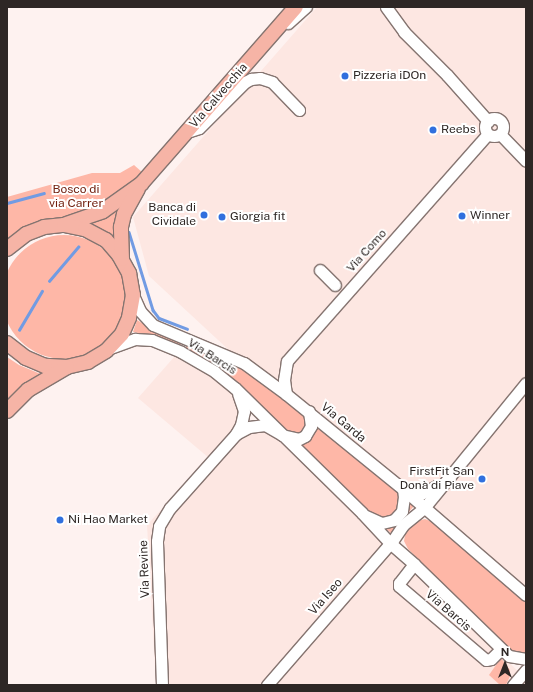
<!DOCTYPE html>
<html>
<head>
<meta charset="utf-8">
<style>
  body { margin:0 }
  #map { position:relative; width:533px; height:692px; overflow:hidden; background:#fef2f0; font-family:"Public Sans",sans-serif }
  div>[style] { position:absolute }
  .built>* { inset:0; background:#fde7e2 }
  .green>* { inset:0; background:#feb7a7 }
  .round { border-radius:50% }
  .stream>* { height:2.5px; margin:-1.25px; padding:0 1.25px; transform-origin:1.25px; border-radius:1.25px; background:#719be3 }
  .roads { filter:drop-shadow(1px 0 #857470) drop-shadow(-1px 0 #857470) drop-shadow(0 1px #857470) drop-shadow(0 -1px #857470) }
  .minor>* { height:11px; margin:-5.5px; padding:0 5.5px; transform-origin:5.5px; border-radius:5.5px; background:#fff }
  .minor>.ring { margin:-5.5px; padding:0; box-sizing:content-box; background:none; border:11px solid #fff; border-radius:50% }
  .major>* { height:14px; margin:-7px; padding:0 7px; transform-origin:7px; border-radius:7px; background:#f6b4a6 }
  .dots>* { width:11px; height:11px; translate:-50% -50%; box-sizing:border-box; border:2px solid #fff; border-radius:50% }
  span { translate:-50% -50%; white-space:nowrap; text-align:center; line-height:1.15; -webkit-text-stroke:4px #fff; paint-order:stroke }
  .poi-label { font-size:12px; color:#2e2725 }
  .left { translate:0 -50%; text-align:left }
  .right { translate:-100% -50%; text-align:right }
  .street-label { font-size:12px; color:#2e2725 }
  .park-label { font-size:12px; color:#71200f }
  .frame { position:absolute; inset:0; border:8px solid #2e2725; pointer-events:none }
  .north { position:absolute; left:485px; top:644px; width:40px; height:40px; -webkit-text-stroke:3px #fff; paint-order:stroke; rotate:0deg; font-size:11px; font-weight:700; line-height:16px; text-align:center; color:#2e2725 }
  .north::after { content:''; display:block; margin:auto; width:14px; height:18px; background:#2e2725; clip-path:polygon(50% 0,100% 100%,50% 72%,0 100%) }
</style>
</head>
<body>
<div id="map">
  <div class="built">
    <div style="clip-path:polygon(317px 7px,526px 7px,526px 590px,283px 383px,252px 363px,231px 352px,149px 276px,133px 217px)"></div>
    <div style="clip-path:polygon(175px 356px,210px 376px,234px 395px,242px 408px,238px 427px,266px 428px,526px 679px,526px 685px,156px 685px,147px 525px,209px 458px,138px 398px)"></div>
  </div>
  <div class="green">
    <div style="clip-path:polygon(134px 165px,143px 173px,112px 201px,69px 216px,35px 222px,7px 240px,7px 197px,92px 173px,120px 173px)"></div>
    <div style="clip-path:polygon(120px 207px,115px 239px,90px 223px)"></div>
    <div class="round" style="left:2px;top:235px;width:124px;height:124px"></div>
    <div style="clip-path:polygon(137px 320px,152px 329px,182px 343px,180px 346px,150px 335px,133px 332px)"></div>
    <div style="clip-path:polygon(187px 345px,247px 371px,369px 466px,398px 493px,401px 500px,397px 511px,385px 520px,371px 514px,277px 422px,220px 370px,185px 348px)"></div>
    <div style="clip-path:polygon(7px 357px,19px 365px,43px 375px,7px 402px)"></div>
    <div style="clip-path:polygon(408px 501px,414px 506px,391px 533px,385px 528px)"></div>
    <div style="clip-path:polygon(425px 519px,435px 523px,526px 599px,526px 656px,512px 651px,506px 646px,408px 549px,404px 541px,406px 529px,414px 522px)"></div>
    <div style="clip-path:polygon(501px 658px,510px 670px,510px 676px,506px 685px,500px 685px,489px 675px)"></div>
  </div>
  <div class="stream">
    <div style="left:7px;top:203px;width:38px;rotate:-15deg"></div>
    <div style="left:129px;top:232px;width:82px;rotate:72.9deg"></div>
    <div style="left:153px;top:310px;width:10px;rotate:53deg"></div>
    <div style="left:159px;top:318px;width:30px;rotate:21deg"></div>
    <div style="left:49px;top:281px;width:45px;rotate:-49.5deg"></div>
    <div style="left:19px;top:330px;width:45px;rotate:-59.5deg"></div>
  </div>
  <div class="roads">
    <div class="minor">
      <div style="left:386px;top:7px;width:31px;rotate:54deg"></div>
      <div style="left:404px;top:32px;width:61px;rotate:45deg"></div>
      <div style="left:447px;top:75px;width:62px;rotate:48.3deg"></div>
      <div style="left:288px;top:23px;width:24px;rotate:-42deg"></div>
      <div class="ring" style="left:485px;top:118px;width:7px;height:7px"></div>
      <div style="left:190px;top:131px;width:9px;rotate:-18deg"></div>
      <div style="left:199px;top:128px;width:65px;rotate:-45deg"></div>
      <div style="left:245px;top:82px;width:7px;rotate:-27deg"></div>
      <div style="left:251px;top:79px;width:9px;rotate:-6deg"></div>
      <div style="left:260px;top:78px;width:13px;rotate:18deg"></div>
      <div style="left:272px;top:82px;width:39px;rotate:46deg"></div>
      <div style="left:500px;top:134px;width:37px;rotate:46deg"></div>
      <div style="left:320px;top:270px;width:21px;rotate:45deg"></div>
      <div style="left:133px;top:295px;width:17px;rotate:66deg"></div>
      <div style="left:140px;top:311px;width:19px;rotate:47deg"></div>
      <div style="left:153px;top:325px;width:99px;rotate:22.7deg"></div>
      <div style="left:244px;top:363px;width:52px;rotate:36.4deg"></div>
      <div style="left:286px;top:394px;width:151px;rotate:39.1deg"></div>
      <div style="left:403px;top:489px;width:162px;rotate:40.8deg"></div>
      <div style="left:110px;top:348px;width:27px;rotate:-20deg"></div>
      <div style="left:135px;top:339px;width:17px;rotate:3deg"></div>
      <div style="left:152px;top:340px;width:31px;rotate:22deg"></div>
      <div style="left:181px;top:352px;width:39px;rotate:30deg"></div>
      <div style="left:215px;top:372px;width:26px;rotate:39deg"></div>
      <div style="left:235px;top:388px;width:178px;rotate:44.5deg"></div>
      <div style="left:362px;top:513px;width:41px;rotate:47deg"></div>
      <div style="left:390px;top:543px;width:32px;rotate:41deg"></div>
      <div style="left:414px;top:564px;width:132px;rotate:44.1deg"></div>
      <div style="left:509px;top:656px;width:17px;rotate:10deg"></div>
      <div style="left:286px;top:394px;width:14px;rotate:-98deg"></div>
      <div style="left:284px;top:380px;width:19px;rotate:-81deg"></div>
      <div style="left:287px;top:361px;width:303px;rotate:-48.5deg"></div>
      <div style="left:236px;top:434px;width:15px;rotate:-28deg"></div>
      <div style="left:249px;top:427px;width:16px;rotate:-7deg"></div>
      <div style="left:265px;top:425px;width:20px;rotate:30deg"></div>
      <div style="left:282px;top:435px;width:17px;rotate:13deg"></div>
      <div style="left:299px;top:439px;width:7px;rotate:-27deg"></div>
      <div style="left:305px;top:436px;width:12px;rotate:-59deg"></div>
      <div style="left:311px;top:426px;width:15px;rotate:-98deg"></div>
      <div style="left:407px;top:491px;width:11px;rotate:22deg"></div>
      <div style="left:417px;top:495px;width:4px;rotate:-14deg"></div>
      <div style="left:421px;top:494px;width:19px;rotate:-28deg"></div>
      <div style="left:366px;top:516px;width:17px;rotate:24deg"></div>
      <div style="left:382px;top:523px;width:12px;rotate:-14deg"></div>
      <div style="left:394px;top:520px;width:12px;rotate:-48deg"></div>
      <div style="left:402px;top:511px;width:14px;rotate:-82deg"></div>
      <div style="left:404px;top:497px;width:8px;rotate:-97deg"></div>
      <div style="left:414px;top:564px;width:24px;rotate:128deg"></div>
      <div style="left:399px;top:583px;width:3px;rotate:90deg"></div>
      <div style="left:399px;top:586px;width:114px;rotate:40.4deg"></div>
      <div style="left:486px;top:660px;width:5px;rotate:-11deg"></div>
      <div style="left:491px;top:659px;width:14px;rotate:-45deg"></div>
      <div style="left:162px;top:685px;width:144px;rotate:-92deg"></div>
      <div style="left:157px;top:541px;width:15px;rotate:-82deg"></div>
      <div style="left:159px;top:526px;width:21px;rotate:-59deg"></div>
      <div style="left:170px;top:508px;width:99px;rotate:-48.3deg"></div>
      <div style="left:236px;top:434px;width:10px;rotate:-61deg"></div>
      <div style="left:241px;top:425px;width:14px;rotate:-78deg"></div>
      <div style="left:244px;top:411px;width:18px;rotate:-109deg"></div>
      <div style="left:267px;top:685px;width:192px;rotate:-49deg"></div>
      <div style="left:393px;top:540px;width:18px;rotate:-56deg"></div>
      <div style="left:403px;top:525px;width:27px;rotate:-39deg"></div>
      <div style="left:424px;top:508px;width:161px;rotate:-50.8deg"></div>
      <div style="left:513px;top:685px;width:20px;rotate:-49deg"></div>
    </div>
    <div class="major">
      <div style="left:66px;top:224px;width:39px;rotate:-19deg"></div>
      <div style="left:103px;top:211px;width:47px;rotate:-35.4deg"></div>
      <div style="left:141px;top:184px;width:235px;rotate:-48.8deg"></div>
      <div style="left:7px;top:249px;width:24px;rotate:-38deg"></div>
      <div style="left:26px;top:234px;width:19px;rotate:-21deg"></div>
      <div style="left:44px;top:227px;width:20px;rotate:-6deg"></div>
      <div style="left:64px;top:225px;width:21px;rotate:11deg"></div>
      <div style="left:85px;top:229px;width:24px;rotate:28deg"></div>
      <div style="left:106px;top:240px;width:20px;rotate:49deg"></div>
      <div style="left:119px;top:255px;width:21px;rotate:61deg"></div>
      <div style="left:129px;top:273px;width:22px;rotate:80deg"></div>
      <div style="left:133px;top:295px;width:23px;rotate:100deg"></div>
      <div style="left:129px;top:318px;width:17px;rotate:114deg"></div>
      <div style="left:122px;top:334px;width:23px;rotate:133deg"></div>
      <div style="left:106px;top:351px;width:21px;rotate:149deg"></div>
      <div style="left:88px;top:362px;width:22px;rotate:167deg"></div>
      <div style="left:67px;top:367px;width:22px;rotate:-177deg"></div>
      <div style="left:45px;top:366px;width:21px;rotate:-157deg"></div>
      <div style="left:26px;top:358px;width:24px;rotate:-142deg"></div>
      <div style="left:122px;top:259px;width:32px;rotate:-92deg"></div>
      <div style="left:121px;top:227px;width:13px;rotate:-77deg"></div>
      <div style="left:124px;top:214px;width:29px;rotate:-61deg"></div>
      <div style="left:7px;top:411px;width:30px;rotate:-45deg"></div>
      <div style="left:28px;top:390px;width:45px;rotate:-30.5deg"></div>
    </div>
  </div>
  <div class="dots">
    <div style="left:345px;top:76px;background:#3170de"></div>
    <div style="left:433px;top:130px;background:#3170de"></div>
    <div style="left:204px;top:215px;background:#3170de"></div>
    <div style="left:462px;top:216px;background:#3170de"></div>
    <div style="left:222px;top:217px;background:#3170de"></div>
    <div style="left:482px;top:479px;background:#3170de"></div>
    <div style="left:60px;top:520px;background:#3170de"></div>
  </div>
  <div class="poi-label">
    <span class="left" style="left:353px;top:76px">Pizzeria iDOn</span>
    <span class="left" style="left:441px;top:130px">Reebs</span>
    <span class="right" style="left:196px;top:215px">Banca di<br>Cividale</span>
    <span class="left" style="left:470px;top:216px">Winner</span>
    <span class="left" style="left:230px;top:217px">Giorgia fit</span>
    <span class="right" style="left:474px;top:479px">FirstFit San<br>Donà di Piave</span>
    <span class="left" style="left:68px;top:520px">Ni Hao Market</span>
  </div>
  <div class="street-label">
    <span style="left:219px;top:96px;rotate:-49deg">Via Calvecchia</span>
    <span style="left:367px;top:251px;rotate:-48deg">Via Como</span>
    <span style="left:212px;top:357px;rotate:33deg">Via Barcis</span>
    <span style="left:343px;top:423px;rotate:40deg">Via Garda</span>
    <span style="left:145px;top:569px;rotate:-92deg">Via Revine</span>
    <span style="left:326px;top:597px;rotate:-49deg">Via Iseo</span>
    <span style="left:448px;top:611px;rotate:41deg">Via Barcis</span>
  </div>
  <div class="park-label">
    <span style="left:76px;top:197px">Bosco di<br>via Carrer</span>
  </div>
  <div class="frame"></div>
  <div class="north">N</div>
</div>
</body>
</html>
